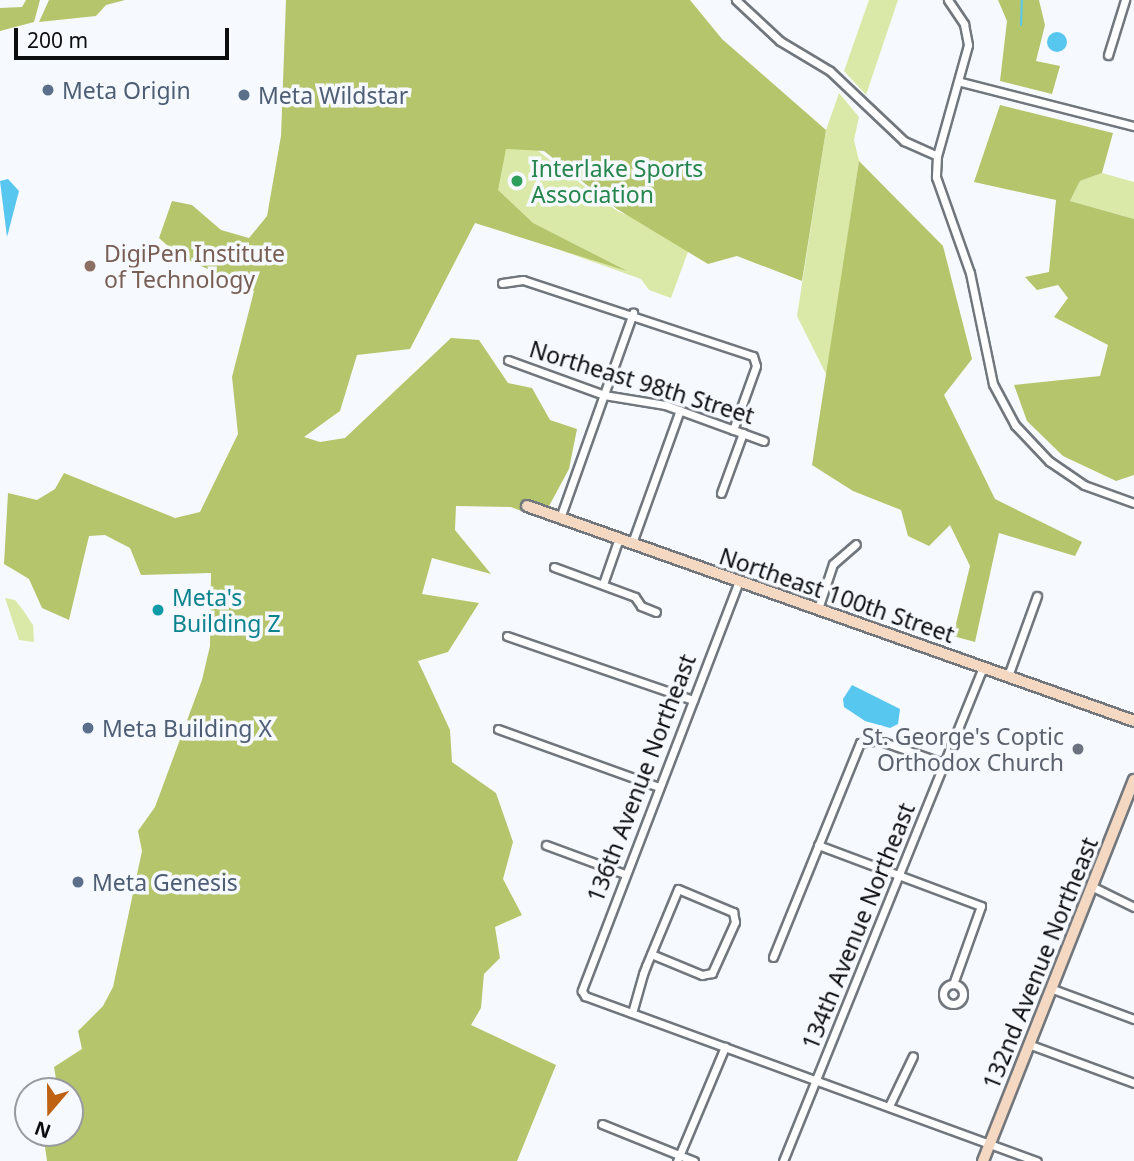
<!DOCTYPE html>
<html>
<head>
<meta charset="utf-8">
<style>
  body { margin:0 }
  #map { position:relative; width:1134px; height:1161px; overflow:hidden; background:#f6faff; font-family:"Noto Sans",sans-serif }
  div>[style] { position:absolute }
  .green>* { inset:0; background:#dae9a7 }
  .forest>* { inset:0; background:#b4c56c }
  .water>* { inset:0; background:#57c7f0 }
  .round { border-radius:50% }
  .stream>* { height:2px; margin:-1px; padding:0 1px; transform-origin:1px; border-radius:1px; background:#57c7f0 }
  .roads { filter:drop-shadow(2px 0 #71777d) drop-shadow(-2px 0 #71777d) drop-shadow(0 2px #71777d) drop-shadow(0 -2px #71777d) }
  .street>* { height:7px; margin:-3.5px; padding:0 3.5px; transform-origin:3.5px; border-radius:3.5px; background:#fff }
  .street>.ring { margin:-3.5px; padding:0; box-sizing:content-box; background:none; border:7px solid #fff; border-radius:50% }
  .secondary>* { height:10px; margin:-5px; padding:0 5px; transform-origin:5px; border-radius:5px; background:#f4d8c2 }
  .dots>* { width:19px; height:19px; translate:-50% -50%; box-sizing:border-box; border:4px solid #f6faff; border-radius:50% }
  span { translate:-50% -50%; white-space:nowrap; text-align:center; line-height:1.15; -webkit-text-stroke:7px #f6faff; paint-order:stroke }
  .service-label { font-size:23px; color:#4e5e75 }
  .left { translate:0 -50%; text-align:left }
  .leisure-label { font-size:23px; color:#27864d }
  .education-label { font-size:23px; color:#785e54 }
  .street-label { font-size:23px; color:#0b0d0f }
  .culture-label { font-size:23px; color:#0d838f }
  .worship-label { font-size:23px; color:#5b616d }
  .right { translate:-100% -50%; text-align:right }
  .north { position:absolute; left:14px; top:1077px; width:70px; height:70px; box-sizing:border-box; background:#f6faff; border:2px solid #989b9f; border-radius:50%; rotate:200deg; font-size:19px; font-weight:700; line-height:28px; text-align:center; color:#0b0d0f }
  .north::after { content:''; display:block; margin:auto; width:24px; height:32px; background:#bf6211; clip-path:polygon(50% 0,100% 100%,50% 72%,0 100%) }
  .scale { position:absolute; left:14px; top:28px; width:215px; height:32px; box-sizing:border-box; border:4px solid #0b0d0f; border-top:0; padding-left:9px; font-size:21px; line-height:24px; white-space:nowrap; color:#0b0d0f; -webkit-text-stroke:5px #f6faff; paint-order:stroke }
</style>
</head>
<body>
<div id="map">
  <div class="green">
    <div style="clip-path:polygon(869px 0,898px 0,866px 95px,844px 71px)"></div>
    <div style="clip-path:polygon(839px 93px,859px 117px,854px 140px,859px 161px,827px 376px,797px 316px,826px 130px)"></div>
    <div style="clip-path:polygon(483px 109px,617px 211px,692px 241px,671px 298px,649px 290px,641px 279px,445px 209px)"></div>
    <div style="clip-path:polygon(1102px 173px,1134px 182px,1134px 219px,1070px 201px,1080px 181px)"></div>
    <div style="clip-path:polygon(5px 598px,15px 600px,23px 610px,33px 625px,34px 642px,19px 640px)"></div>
  </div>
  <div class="forest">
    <div style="clip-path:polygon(26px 0,40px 0,34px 22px,0 31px,0 8px,22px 7px)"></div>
    <div style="clip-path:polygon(49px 0,125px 0,106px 5px,96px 16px,39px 22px)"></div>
    <div style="clip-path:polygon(286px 0,690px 0,722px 39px,826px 130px,802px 281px,737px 256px,708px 264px,617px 209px,544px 151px,506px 149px,498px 190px,533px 223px,627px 271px,475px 223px,410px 349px,357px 355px,340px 411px,304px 437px,320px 442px,345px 438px,451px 338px,479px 340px,508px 383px,532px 388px,550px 420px,577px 429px,569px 469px,542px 519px,511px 507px,456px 506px,455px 530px,491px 574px,432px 558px,422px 594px,479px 603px,448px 652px,418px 661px,450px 730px,452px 762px,496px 793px,513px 842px,503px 879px,522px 915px,495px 927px,500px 958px,484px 974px,481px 1008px,471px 1025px,556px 1065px,517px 1161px,47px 1161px,43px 1133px,70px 1133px,70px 1091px,58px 1091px,54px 1067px,82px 1049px,78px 1031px,103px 1006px,113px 987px,142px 851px,138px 831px,155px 807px,202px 680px,210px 646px,211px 573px,141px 575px,130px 548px,105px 535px,89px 536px,69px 620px,42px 608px,29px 579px,4px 564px,8px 493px,37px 500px,55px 489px,64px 473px,175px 518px,200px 512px,238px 434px,232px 377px,254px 291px,178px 255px,159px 238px,172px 201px,192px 205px,221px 230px,249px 238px,267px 216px,281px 136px)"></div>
    <div style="clip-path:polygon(998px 0,1039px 0,1045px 25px,1036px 61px,1060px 66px,1052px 94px,1000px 81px,1007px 21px)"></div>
    <div style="clip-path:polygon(1000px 105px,1113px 133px,1102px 173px,1080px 181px,1070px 201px,1134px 219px,1134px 475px,1116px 481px,1063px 456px,1027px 421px,1014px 385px,1100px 376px,1108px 345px,1054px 317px,1068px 298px,1058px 285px,1037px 290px,1025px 277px,1049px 272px,1056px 200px,974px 182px)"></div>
    <div style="clip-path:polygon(859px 161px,943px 246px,972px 359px,944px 395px,995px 499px,1082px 542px,1075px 556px,999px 533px,975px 642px,953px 636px,970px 566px,950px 525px,929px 546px,908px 536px,901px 510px,853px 491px,812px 465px)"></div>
  </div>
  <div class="water">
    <div class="round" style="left:1047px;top:32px;width:20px;height:20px"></div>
    <div style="clip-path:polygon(8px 179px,19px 191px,7px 237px,0 181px)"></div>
    <div style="clip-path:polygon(852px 685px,900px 709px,898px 724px,890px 728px,865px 721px,844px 707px,843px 699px)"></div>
  </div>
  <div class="stream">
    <div style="left:1021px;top:25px;width:25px;rotate:-88deg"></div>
  </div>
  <div class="roads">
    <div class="street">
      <div style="left:736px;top:0;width:60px;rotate:43deg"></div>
      <div style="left:780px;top:41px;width:58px;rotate:31deg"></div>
      <div style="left:830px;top:71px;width:102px;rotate:43.4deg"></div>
      <div style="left:904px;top:141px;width:36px;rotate:24deg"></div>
      <div style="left:948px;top:0;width:29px;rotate:56deg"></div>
      <div style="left:964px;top:24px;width:21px;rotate:79deg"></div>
      <div style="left:968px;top:45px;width:115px;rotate:105.6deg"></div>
      <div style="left:937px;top:156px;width:21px;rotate:93deg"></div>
      <div style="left:936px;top:177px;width:102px;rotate:70.5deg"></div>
      <div style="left:970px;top:273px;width:113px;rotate:78.3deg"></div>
      <div style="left:993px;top:384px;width:47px;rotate:61.8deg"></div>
      <div style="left:1015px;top:425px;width:50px;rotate:46.6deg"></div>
      <div style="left:1049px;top:461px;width:42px;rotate:34.4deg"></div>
      <div style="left:1084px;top:485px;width:53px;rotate:19.8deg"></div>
      <div style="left:1108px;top:55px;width:58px;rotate:-72.8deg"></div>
      <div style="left:961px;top:82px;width:179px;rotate:14.3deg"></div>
      <div style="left:502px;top:283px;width:21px;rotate:-8deg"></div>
      <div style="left:523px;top:280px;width:242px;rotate:18.3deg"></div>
      <div style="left:753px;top:356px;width:10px;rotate:73deg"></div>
      <div style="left:756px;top:366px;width:68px;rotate:109.8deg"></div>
      <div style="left:508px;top:360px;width:102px;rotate:20deg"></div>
      <div style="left:604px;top:395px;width:62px;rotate:9.3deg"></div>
      <div style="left:665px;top:405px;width:105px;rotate:20deg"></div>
      <div style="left:721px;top:493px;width:64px;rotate:-69.9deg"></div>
      <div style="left:560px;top:518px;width:218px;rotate:-70.4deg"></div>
      <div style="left:632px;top:543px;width:141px;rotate:-70.2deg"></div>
      <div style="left:554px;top:567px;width:86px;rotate:20.3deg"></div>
      <div style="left:635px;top:597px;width:11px;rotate:56deg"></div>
      <div style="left:641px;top:606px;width:16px;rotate:22deg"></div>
      <div style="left:739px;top:581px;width:439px;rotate:111deg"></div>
      <div style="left:582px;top:991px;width:6px;rotate:59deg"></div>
      <div style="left:585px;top:996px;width:481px;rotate:20.1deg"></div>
      <div style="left:603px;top:584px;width:49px;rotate:-70.8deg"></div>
      <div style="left:818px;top:609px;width:47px;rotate:-71.6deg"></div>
      <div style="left:833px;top:564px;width:30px;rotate:-41deg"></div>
      <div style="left:507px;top:636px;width:197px;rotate:19deg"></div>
      <div style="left:1008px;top:676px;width:85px;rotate:-70.1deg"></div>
      <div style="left:498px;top:729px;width:171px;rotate:19.8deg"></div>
      <div style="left:546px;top:845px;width:84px;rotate:20.2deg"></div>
      <div style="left:818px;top:845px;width:174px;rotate:20.5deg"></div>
      <div style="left:981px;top:906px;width:83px;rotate:109.7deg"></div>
      <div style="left:1091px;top:886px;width:48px;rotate:26deg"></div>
      <div style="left:773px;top:957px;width:231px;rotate:-67.9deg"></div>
      <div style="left:860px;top:743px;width:18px;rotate:-9deg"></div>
      <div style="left:878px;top:740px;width:69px;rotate:19.5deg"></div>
      <div class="ring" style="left:943px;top:984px;width:13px;height:13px"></div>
      <div style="left:1050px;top:988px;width:90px;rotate:20.3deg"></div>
      <div style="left:632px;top:1013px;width:41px;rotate:-74.2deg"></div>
      <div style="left:643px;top:974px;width:9px;rotate:-69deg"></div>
      <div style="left:646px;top:966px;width:83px;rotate:-67.4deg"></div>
      <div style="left:678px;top:889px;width:60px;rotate:22.7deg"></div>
      <div style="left:733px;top:912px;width:10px;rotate:79deg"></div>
      <div style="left:735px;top:922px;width:56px;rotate:114.3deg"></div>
      <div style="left:712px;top:973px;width:10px;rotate:169deg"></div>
      <div style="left:702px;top:975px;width:55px;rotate:-157.6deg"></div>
      <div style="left:1028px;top:1044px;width:113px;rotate:20.2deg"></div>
      <div style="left:889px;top:1106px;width:55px;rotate:-64.4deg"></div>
      <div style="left:602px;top:1124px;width:99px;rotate:21.9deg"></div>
      <div style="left:677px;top:1161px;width:124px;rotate:-67.2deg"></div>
      <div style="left:783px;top:1161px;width:533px;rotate:-67.96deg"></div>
    </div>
    <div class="secondary">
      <div style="left:527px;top:506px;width:644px;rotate:19.5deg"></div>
      <div style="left:983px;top:1161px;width:410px;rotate:-68.4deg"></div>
    </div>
  </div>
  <div class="dots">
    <div style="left:48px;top:90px;background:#5c6f8a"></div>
    <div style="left:244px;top:95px;background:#5c6f8a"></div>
    <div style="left:517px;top:181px;background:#2e9e5b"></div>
    <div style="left:90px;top:266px;background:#8d6e63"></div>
    <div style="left:158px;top:610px;background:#0f9aa8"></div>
    <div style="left:88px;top:728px;background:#5c6f8a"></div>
    <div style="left:1078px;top:749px;background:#6b7280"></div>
    <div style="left:78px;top:882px;background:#5c6f8a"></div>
  </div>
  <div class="service-label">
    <span class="left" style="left:62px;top:90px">Meta Origin</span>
    <span class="left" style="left:258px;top:95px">Meta Wildstar</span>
    <span class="left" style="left:102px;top:728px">Meta Building X</span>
    <span class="left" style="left:92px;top:882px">Meta Genesis</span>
  </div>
  <div class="leisure-label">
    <span class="left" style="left:531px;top:181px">Interlake Sports<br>Association</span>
  </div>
  <div class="education-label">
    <span class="left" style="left:104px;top:266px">DigiPen Institute<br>of Technology</span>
  </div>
  <div class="street-label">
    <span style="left:642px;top:382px;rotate:17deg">Northeast 98th Street</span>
    <span style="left:837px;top:595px;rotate:19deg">Northeast 100th Street</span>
    <span style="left:641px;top:778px;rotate:-69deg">136th Avenue Northeast</span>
    <span style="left:858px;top:926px;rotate:-68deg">134th Avenue Northeast</span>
    <span style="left:1040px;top:963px;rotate:-68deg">132nd Avenue Northeast</span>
  </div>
  <div class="culture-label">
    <span class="left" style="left:172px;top:610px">Meta's<br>Building Z</span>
  </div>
  <div class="worship-label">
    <span class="right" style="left:1064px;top:749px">St. George's Coptic<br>Orthodox Church</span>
  </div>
  <div class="north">N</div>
  <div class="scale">200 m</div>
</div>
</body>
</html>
